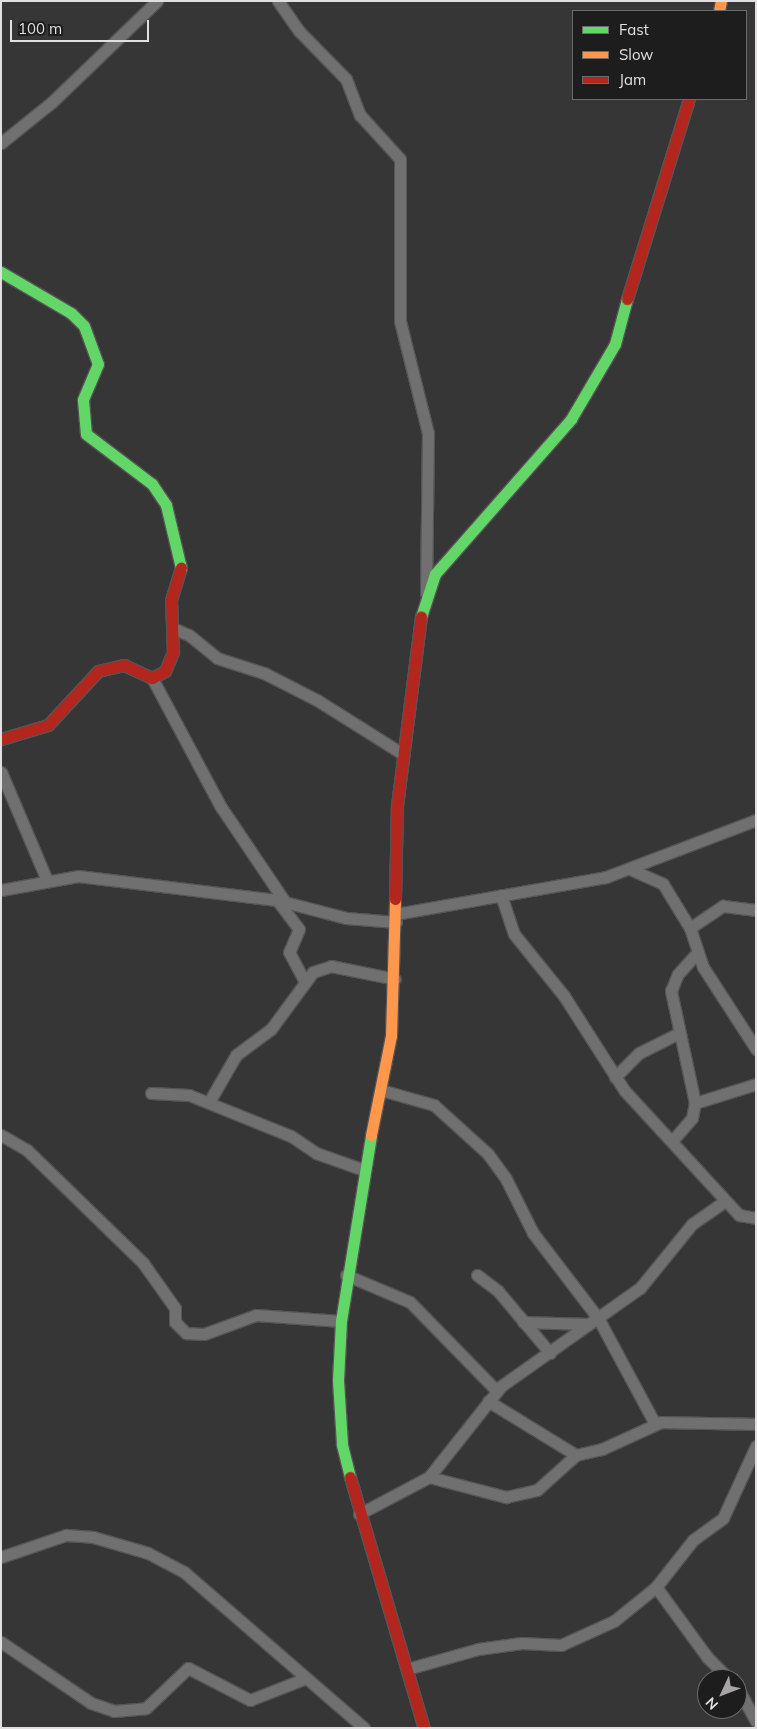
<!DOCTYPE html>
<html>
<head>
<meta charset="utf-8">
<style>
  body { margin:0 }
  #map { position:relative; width:757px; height:1729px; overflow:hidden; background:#373636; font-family:Mulish,sans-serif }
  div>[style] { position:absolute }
  .roads { filter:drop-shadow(1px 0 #565455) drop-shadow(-1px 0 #565455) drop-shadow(0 1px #565455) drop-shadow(0 -1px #565455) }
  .street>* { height:11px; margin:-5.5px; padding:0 5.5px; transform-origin:5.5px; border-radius:5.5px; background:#717070 }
  .fast>* { height:11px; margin:-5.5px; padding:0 5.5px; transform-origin:5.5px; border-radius:5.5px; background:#63d668 }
  .slow>* { height:11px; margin:-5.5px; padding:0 5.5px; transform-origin:5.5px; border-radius:5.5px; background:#ff974d }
  .jam>* { height:11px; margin:-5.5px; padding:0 5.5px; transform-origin:5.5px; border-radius:5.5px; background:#b3261e }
  span { translate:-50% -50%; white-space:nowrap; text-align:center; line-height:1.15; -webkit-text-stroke:5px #1e1d1d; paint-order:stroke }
  .frame { position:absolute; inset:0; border:2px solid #e1dfe0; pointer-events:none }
  .legend { position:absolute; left:572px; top:10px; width:175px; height:90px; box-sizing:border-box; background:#1e1d1d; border:1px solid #6c6b6b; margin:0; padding:6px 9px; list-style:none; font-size:15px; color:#e1dfe0 }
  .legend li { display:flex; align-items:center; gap:10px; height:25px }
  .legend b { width:25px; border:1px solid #6c6b6b }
  .north { position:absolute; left:697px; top:1669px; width:50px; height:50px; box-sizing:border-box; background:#1e1d1d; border:1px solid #6c6b6b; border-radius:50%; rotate:227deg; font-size:14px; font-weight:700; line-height:20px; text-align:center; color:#e1dfe0 }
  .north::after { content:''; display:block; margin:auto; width:18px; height:22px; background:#a6a4a4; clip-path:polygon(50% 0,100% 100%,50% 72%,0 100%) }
  .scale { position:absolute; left:10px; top:20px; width:139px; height:22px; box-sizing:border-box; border:2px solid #e1dfe0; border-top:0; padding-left:6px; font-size:15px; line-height:18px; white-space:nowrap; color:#e1dfe0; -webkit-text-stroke:4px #1e1d1d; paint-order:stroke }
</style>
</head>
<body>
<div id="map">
  <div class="roads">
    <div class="street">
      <div style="left:278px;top:1px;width:37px;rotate:55deg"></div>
      <div style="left:299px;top:31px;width:67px;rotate:45.6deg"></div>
      <div style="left:346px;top:79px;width:39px;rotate:69deg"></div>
      <div style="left:360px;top:115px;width:59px;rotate:47.7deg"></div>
      <div style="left:400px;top:159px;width:162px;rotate:90deg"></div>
      <div style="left:400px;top:321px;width:115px;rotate:76deg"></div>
      <div style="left:428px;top:433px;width:160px;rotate:90.7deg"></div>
      <div style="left:1px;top:143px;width:65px;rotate:-38.8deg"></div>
      <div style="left:52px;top:102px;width:146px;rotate:-43.9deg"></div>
      <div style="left:173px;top:628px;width:17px;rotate:24deg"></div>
      <div style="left:189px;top:635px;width:36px;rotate:39deg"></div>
      <div style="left:217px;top:658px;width:49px;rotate:17.7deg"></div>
      <div style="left:264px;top:673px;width:59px;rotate:27deg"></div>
      <div style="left:317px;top:700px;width:99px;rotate:32.2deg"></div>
      <div style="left:152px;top:678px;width:146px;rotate:61.9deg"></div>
      <div style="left:221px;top:807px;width:115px;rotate:56deg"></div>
      <div style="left:1px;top:772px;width:115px;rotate:67deg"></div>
      <div style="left:632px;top:870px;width:34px;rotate:24deg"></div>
      <div style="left:663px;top:884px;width:52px;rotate:58.5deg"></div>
      <div style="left:690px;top:928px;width:40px;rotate:-34deg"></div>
      <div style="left:723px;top:906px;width:33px;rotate:7deg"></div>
      <div style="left:1px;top:890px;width:78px;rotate:-10.3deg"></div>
      <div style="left:78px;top:876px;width:200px;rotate:6.9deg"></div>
      <div style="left:277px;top:900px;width:71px;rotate:14.6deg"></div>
      <div style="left:346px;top:918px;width:50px;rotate:4.6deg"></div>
      <div style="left:501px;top:895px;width:41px;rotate:71.6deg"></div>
      <div style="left:514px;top:934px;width:80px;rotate:51.1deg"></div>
      <div style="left:564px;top:996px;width:112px;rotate:57.4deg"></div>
      <div style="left:624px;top:1090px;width:170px;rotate:47.4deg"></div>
      <div style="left:739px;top:1215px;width:17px;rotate:10deg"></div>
      <div style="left:277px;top:900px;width:36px;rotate:53deg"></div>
      <div style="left:299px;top:929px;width:25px;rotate:113deg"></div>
      <div style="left:289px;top:952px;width:32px;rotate:62deg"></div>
      <div style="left:396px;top:914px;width:213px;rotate:-10deg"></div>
      <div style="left:606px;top:877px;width:160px;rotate:-20.8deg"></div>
      <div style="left:690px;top:928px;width:41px;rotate:71.6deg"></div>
      <div style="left:703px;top:967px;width:98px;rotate:57.1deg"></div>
      <div style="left:615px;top:1077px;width:34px;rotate:-45deg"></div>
      <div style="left:639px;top:1053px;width:45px;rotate:-26.6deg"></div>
      <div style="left:381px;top:1090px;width:55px;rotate:15.8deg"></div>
      <div style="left:434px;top:1105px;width:73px;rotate:42.2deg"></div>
      <div style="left:488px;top:1154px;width:31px;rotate:54deg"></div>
      <div style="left:506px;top:1179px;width:60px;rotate:63.4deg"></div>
      <div style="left:533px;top:1233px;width:107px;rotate:52.6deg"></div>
      <div style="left:598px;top:1318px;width:120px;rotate:61.7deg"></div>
      <div style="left:151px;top:1093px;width:38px;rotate:3deg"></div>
      <div style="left:189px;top:1095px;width:110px;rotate:21.9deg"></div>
      <div style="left:291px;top:1136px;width:30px;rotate:34deg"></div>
      <div style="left:316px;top:1153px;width:51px;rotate:19.5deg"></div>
      <div style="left:209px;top:1102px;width:54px;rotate:-60.1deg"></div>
      <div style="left:236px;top:1055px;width:44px;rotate:-36.6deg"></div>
      <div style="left:271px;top:1029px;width:71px;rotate:-53.6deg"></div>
      <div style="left:313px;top:972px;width:19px;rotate:-18deg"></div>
      <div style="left:331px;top:966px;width:65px;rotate:11.5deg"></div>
      <div style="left:695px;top:1103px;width:64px;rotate:-17.3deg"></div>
      <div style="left:1px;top:1135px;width:30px;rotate:30deg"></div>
      <div style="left:27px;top:1150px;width:162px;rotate:44.2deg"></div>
      <div style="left:143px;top:1263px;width:55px;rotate:54.6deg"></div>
      <div style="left:175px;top:1308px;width:14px;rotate:90deg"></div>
      <div style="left:175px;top:1322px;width:16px;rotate:45deg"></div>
      <div style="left:186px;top:1333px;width:18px;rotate:3deg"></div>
      <div style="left:204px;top:1334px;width:55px;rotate:-20.1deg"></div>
      <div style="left:256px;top:1315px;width:85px;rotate:4deg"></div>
      <div style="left:672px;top:1141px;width:30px;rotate:-49deg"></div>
      <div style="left:692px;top:1118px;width:15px;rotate:-79deg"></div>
      <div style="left:695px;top:1103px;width:115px;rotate:-102.1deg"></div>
      <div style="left:671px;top:991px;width:18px;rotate:-68deg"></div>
      <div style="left:678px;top:974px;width:28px;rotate:-48deg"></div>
      <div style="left:346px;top:1275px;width:69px;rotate:22.9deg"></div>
      <div style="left:410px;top:1302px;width:123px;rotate:45.7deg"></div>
      <div style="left:477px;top:1275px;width:26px;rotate:37deg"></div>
      <div style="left:498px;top:1291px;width:81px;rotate:50deg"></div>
      <div style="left:523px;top:1322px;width:66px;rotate:1.7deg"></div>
      <div style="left:488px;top:1401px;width:103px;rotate:31.5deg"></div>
      <div style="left:576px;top:1455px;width:27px;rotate:-13deg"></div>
      <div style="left:602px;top:1449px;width:65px;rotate:-24.6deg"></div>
      <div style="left:661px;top:1422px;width:95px;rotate:1.2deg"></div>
      <div style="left:429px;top:1477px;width:80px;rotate:14.6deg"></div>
      <div style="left:506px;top:1497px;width:32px;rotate:-13deg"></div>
      <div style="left:537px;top:1490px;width:52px;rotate:-41.9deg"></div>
      <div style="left:359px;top:1514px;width:79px;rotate:-27.9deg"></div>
      <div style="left:429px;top:1477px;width:116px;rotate:-51.6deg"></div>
      <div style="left:501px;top:1386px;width:170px;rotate:-35.2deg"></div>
      <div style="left:640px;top:1288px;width:82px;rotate:-50.9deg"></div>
      <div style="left:692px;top:1224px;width:40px;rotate:-34.9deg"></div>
      <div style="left:1px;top:1557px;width:69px;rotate:-18.7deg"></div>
      <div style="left:66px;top:1535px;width:27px;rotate:4deg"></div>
      <div style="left:93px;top:1537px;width:57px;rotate:16.2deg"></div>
      <div style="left:148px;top:1553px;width:41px;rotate:27.8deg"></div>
      <div style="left:184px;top:1572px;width:238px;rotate:40.9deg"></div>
      <div style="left:656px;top:1587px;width:87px;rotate:53.9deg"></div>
      <div style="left:707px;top:1657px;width:31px;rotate:45deg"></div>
      <div style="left:1px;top:1642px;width:109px;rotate:34.1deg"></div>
      <div style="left:91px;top:1703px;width:24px;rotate:19deg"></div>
      <div style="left:114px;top:1711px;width:32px;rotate:-5deg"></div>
      <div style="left:146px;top:1708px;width:58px;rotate:-43.6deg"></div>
      <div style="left:188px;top:1668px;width:70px;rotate:27.3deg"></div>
      <div style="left:250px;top:1700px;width:58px;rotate:-21.3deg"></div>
      <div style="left:407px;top:1669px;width:74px;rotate:-15.7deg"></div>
      <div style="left:478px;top:1649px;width:44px;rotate:-7.8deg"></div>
      <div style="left:522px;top:1643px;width:39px;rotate:3deg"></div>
      <div style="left:561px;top:1645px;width:58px;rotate:-24.4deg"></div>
      <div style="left:614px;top:1621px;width:54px;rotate:-39deg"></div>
      <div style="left:656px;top:1587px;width:60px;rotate:-51.8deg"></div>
      <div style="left:693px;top:1540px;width:37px;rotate:-36deg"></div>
      <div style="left:723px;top:1518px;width:79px;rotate:-65.4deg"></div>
      <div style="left:737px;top:1687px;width:39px;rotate:61deg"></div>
    </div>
    <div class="fast">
      <div style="left:1px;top:272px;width:81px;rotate:30.4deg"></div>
      <div style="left:71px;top:313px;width:18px;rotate:45deg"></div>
      <div style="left:84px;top:326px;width:40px;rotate:69.8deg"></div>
      <div style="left:98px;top:364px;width:39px;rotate:113deg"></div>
      <div style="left:83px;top:400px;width:34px;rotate:85deg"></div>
      <div style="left:86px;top:434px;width:83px;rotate:37.1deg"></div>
      <div style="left:152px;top:484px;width:25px;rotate:56deg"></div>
      <div style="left:166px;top:505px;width:65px;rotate:76.6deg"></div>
      <div style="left:421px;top:617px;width:45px;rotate:-72deg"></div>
      <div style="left:435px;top:574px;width:206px;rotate:-48.7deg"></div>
      <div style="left:571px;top:419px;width:87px;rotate:-59.6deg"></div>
      <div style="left:615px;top:344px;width:47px;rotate:-75.1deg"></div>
      <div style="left:350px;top:1477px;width:34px;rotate:-104deg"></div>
      <div style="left:342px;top:1444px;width:64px;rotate:-93.6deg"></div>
      <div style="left:338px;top:1380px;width:59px;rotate:-87.1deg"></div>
      <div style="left:341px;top:1321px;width:188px;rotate:-80.8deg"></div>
    </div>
    <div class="slow">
      <div style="left:719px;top:11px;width:10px;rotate:-79deg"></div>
      <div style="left:371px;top:1135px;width:101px;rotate:-78.6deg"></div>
      <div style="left:391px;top:1036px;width:137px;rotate:-88.3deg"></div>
    </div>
    <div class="jam">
      <div style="left:627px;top:299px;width:209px;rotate:-72.8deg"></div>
      <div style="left:1px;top:739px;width:49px;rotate:-16.6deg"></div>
      <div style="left:48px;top:725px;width:74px;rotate:-47.2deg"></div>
      <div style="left:98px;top:671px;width:27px;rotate:-13deg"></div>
      <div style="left:124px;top:665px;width:31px;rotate:25deg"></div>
      <div style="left:152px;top:678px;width:15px;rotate:-28deg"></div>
      <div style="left:165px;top:671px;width:21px;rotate:-67deg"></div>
      <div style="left:173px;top:652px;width:52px;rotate:-92.2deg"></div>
      <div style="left:171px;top:600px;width:34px;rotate:-73deg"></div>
      <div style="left:395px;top:899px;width:93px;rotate:-88.8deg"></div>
      <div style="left:397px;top:806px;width:191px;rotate:-82.8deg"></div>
      <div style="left:350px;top:1477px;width:262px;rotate:73.6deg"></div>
    </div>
  </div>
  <div class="frame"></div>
  <ul class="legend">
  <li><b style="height:6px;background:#63d668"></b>Fast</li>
  <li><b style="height:6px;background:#ff974d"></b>Slow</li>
  <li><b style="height:6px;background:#b3261e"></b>Jam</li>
  </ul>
  <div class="north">N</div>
  <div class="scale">100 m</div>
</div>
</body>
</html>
